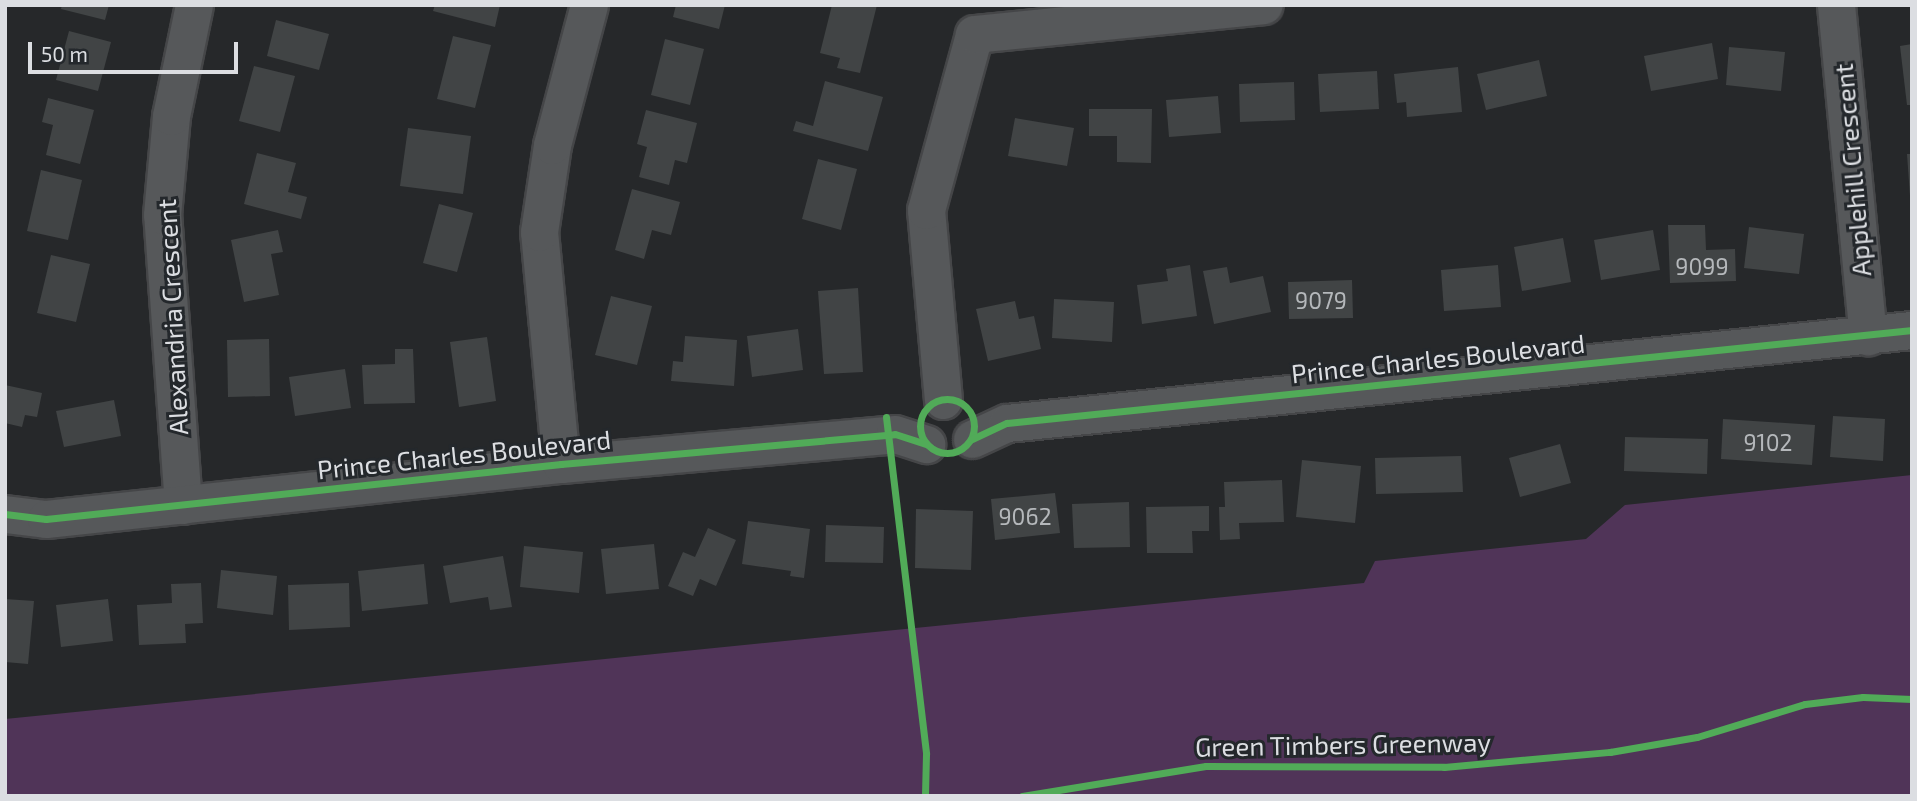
<!DOCTYPE html>
<html>
<head>
<meta charset="utf-8">
<style>
  body { margin:0 }
  #map { position:relative; width:1917px; height:801px; overflow:hidden; background:#26282a; font-family:"Exo 2",sans-serif }
  div>[style] { position:absolute }
  .green>* { inset:0; background:#503458 }
  .building>* { inset:0; background:#414445 }
  .roads { filter:drop-shadow(2px 0 #454648) drop-shadow(-2px 0 #454648) drop-shadow(0 2px #454648) drop-shadow(0 -2px #454648) }
  .minor>* { height:37px; margin:-18.5px; padding:0 18.5px; transform-origin:18.5px; border-radius:18.5px; background:#56585a }
  .cycleway>* { height:7px; margin:-3.5px; padding:0 3.5px; transform-origin:3.5px; border-radius:3.5px; background:#51ab58 }
  .cycleway>.ring { margin:-3.5px; padding:0; box-sizing:content-box; background:none; border:7px solid #51ab58; border-radius:50% }
  span { translate:-50% -50%; white-space:nowrap; text-align:center; line-height:1.15; -webkit-text-stroke:6px #24282c; paint-order:stroke }
  .number-label { font-size:23px; color:#b5b8bb }
  .number-label span { -webkit-text-stroke-width:0 }
  .street-label { font-size:26px; color:#dcdee2 }
  .frame { position:absolute; inset:0; border:7px solid #dcdee2; pointer-events:none }
  .scale { position:absolute; left:28px; top:42px; width:210px; height:32px; box-sizing:border-box; border:4px solid #dcdee2; border-top:0; padding-left:9px; font-size:21px; line-height:24px; white-space:nowrap; color:#dcdee2; -webkit-text-stroke:5px #24282c; paint-order:stroke }
</style>
</head>
<body>
<div id="map">
  <div class="green">
    <div style="clip-path:polygon(1912px 475px,1912px 796px,5px 796px,5px 719px,1364px 583px,1375px 561px,1586px 539px,1625px 505px)"></div>
  </div>
  <div class="building">
    <div style="clip-path:polygon(62px 5px,109px 5px,105px 20px,61px 9px)"></div>
    <div style="clip-path:polygon(435px 5px,500px 5px,495px 27px,433px 11px)"></div>
    <div style="clip-path:polygon(676px 5px,725px 5px,719px 29px,673px 17px)"></div>
    <div style="clip-path:polygon(832px 5px,877px 5px,860px 73px,837px 68px,840px 58px,820px 53px)"></div>
    <div style="clip-path:polygon(276px 20px,329px 34px,319px 70px,267px 56px)"></div>
    <div style="clip-path:polygon(69px 31px,111px 42px,98px 91px,56px 80px)"></div>
    <div style="clip-path:polygon(453px 36px,491px 45px,475px 108px,437px 99px)"></div>
    <div style="clip-path:polygon(665px 39px,704px 49px,690px 105px,651px 95px)"></div>
    <div style="clip-path:polygon(1712px 43px,1718px 79px,1651px 91px,1644px 56px)"></div>
    <div style="clip-path:polygon(1912px 44px,1912px 105px,1907px 105px,1900px 46px)"></div>
    <div style="clip-path:polygon(1729px 47px,1785px 52px,1781px 91px,1726px 85px)"></div>
    <div style="clip-path:polygon(1539px 60px,1547px 96px,1486px 110px,1477px 74px)"></div>
    <div style="clip-path:polygon(254px 66px,295px 76px,280px 132px,239px 121px)"></div>
    <div style="clip-path:polygon(1458px 67px,1462px 112px,1407px 117px,1406px 102px,1397px 103px,1394px 74px)"></div>
    <div style="clip-path:polygon(1377px 71px,1379px 109px,1320px 112px,1318px 74px)"></div>
    <div style="clip-path:polygon(825px 81px,883px 97px,868px 151px,793px 131px,796px 121px,813px 126px)"></div>
    <div style="clip-path:polygon(1294px 82px,1295px 120px,1240px 122px,1239px 84px)"></div>
    <div style="clip-path:polygon(1218px 96px,1221px 133px,1169px 137px,1166px 100px)"></div>
    <div style="clip-path:polygon(48px 98px,94px 110px,80px 164px,46px 155px,53px 125px,42px 122px)"></div>
    <div style="clip-path:polygon(1089px 109px,1152px 109px,1151px 163px,1117px 162px,1117px 136px,1089px 136px)"></div>
    <div style="clip-path:polygon(646px 110px,697px 123px,687px 163px,675px 160px,669px 185px,639px 177px,647px 147px,637px 144px)"></div>
    <div style="clip-path:polygon(1015px 118px,1074px 128px,1067px 166px,1008px 156px)"></div>
    <div style="clip-path:polygon(408px 128px,471px 136px,463px 194px,400px 186px)"></div>
    <div style="clip-path:polygon(257px 153px,296px 163px,288px 192px,307px 197px,301px 219px,244px 204px)"></div>
    <div style="clip-path:polygon(1907px 154px,1912px 154px,1912px 196px,1910px 196px)"></div>
    <div style="clip-path:polygon(818px 159px,857px 169px,841px 230px,802px 219px)"></div>
    <div style="clip-path:polygon(41px 170px,82px 180px,68px 240px,27px 231px)"></div>
    <div style="clip-path:polygon(632px 189px,680px 202px,671px 235px,652px 230px,644px 259px,615px 250px)"></div>
    <div style="clip-path:polygon(439px 204px,473px 213px,457px 272px,423px 263px)"></div>
    <div style="clip-path:polygon(1668px 225px,1705px 225px,1706px 250px,1735px 249px,1736px 281px,1670px 283px)"></div>
    <div style="clip-path:polygon(1749px 227px,1804px 234px,1799px 274px,1744px 268px)"></div>
    <div style="clip-path:polygon(278px 230px,283px 252px,271px 254px,279px 295px,244px 302px,231px 240px)"></div>
    <div style="clip-path:polygon(1653px 230px,1660px 270px,1601px 280px,1594px 240px)"></div>
    <div style="clip-path:polygon(1563px 238px,1571px 282px,1522px 291px,1514px 247px)"></div>
    <div style="clip-path:polygon(51px 255px,90px 264px,76px 322px,37px 313px)"></div>
    <div style="clip-path:polygon(1190px 265px,1197px 316px,1142px 324px,1137px 285px,1168px 281px,1166px 269px)"></div>
    <div style="clip-path:polygon(1498px 265px,1501px 307px,1444px 311px,1441px 270px)"></div>
    <div style="clip-path:polygon(1227px 267px,1230px 283px,1263px 276px,1271px 312px,1214px 324px,1203px 271px)"></div>
    <div style="clip-path:polygon(1352px 280px,1353px 318px,1289px 319px,1288px 282px)"></div>
    <div style="clip-path:polygon(858px 288px,863px 372px,824px 374px,818px 291px)"></div>
    <div style="clip-path:polygon(611px 296px,652px 306px,637px 365px,595px 355px)"></div>
    <div style="clip-path:polygon(1054px 299px,1114px 302px,1112px 342px,1052px 338px)"></div>
    <div style="clip-path:polygon(1015px 301px,1019px 319px,1034px 316px,1041px 349px,988px 361px,976px 309px)"></div>
    <div style="clip-path:polygon(798px 329px,803px 370px,752px 377px,747px 336px)"></div>
    <div style="clip-path:polygon(685px 336px,737px 340px,734px 386px,671px 381px,673px 361px,683px 362px)"></div>
    <div style="clip-path:polygon(487px 337px,496px 401px,459px 407px,450px 342px)"></div>
    <div style="clip-path:polygon(269px 339px,270px 396px,228px 397px,227px 340px)"></div>
    <div style="clip-path:polygon(395px 349px,413px 349px,415px 403px,364px 404px,362px 365px,395px 364px)"></div>
    <div style="clip-path:polygon(345px 369px,351px 408px,295px 416px,289px 377px)"></div>
    <div style="clip-path:polygon(5px 385px,42px 393px,37px 417px,25px 415px,22px 427px,5px 423px)"></div>
    <div style="clip-path:polygon(114px 400px,121px 436px,64px 447px,56px 411px)"></div>
    <div style="clip-path:polygon(1833px 416px,1885px 419px,1883px 461px,1830px 457px)"></div>
    <div style="clip-path:polygon(1723px 419px,1815px 425px,1812px 465px,1721px 459px)"></div>
    <div style="clip-path:polygon(1625px 437px,1708px 439px,1707px 474px,1624px 471px)"></div>
    <div style="clip-path:polygon(1560px 444px,1571px 483px,1520px 497px,1509px 458px)"></div>
    <div style="clip-path:polygon(1461px 456px,1463px 492px,1376px 494px,1375px 458px)"></div>
    <div style="clip-path:polygon(1302px 460px,1361px 466px,1355px 523px,1296px 517px)"></div>
    <div style="clip-path:polygon(1282px 480px,1284px 522px,1239px 523px,1240px 539px,1220px 540px,1219px 507px,1225px 507px,1224px 482px)"></div>
    <div style="clip-path:polygon(1055px 493px,1060px 533px,995px 540px,991px 499px)"></div>
    <div style="clip-path:polygon(1129px 502px,1130px 547px,1074px 548px,1072px 504px)"></div>
    <div style="clip-path:polygon(1209px 506px,1209px 531px,1192px 531px,1193px 553px,1147px 553px,1146px 507px)"></div>
    <div style="clip-path:polygon(916px 509px,973px 511px,971px 570px,915px 568px)"></div>
    <div style="clip-path:polygon(748px 521px,810px 529px,804px 578px,790px 576px,791px 571px,742px 564px)"></div>
    <div style="clip-path:polygon(826px 525px,884px 527px,883px 563px,825px 562px)"></div>
    <div style="clip-path:polygon(708px 528px,736px 540px,716px 586px,700px 579px,693px 596px,668px 586px,683px 552px,695px 557px)"></div>
    <div style="clip-path:polygon(654px 544px,659px 589px,606px 594px,601px 549px)"></div>
    <div style="clip-path:polygon(524px 546px,583px 552px,579px 593px,520px 587px)"></div>
    <div style="clip-path:polygon(503px 556px,512px 607px,490px 610px,488px 597px,450px 603px,443px 566px)"></div>
    <div style="clip-path:polygon(424px 564px,428px 604px,362px 611px,358px 571px)"></div>
    <div style="clip-path:polygon(221px 570px,277px 576px,273px 615px,217px 608px)"></div>
    <div style="clip-path:polygon(201px 583px,203px 623px,185px 624px,186px 643px,139px 645px,137px 605px,172px 603px,171px 584px)"></div>
    <div style="clip-path:polygon(349px 583px,350px 627px,289px 630px,288px 585px)"></div>
    <div style="clip-path:polygon(5px 599px,34px 601px,28px 664px,5px 662px)"></div>
    <div style="clip-path:polygon(108px 599px,113px 641px,61px 647px,56px 605px)"></div>
  </div>
  <div class="roads">
    <div class="minor">
      <div style="left:1836px;top:5px;width:333px;rotate:84.5deg"></div>
      <div style="left:943px;top:400px;width:191px;rotate:-95.1deg"></div>
      <div style="left:926px;top:210px;width:182px;rotate:-74.7deg"></div>
      <div style="left:974px;top:34px;width:291px;rotate:-5.7deg"></div>
      <div style="left:972px;top:439px;width:38px;rotate:-25deg"></div>
      <div style="left:1007px;top:423px;width:910px;rotate:-5.87deg"></div>
      <div style="left:561px;top:464px;width:233px;rotate:-95.4deg"></div>
      <div style="left:539px;top:232px;width:88px;rotate:-81.5deg"></div>
      <div style="left:552px;top:145px;width:145px;rotate:-75.2deg"></div>
      <div style="left:183px;top:505px;width:291px;rotate:-94.1deg"></div>
      <div style="left:162px;top:215px;width:99px;rotate:-84.8deg"></div>
      <div style="left:171px;top:116px;width:113px;rotate:-78.3deg"></div>
      <div style="left:5px;top:514px;width:41px;rotate:7deg"></div>
      <div style="left:46px;top:519px;width:518px;rotate:-6.1deg"></div>
      <div style="left:561px;top:464px;width:335px;rotate:-5.1deg"></div>
      <div style="left:895px;top:434px;width:33px;rotate:18deg"></div>
    </div>
  </div>
  <div class="cycleway">
    <div class="ring" style="left:920px;top:399px;width:47px;height:47px"></div>
    <div style="left:886px;top:417px;width:339px;rotate:83.2deg"></div>
    <div style="left:926px;top:754px;width:42px;rotate:91.4deg"></div>
    <div style="left:972px;top:439px;width:38px;rotate:-25deg"></div>
    <div style="left:1007px;top:423px;width:910px;rotate:-5.87deg"></div>
    <div style="left:5px;top:514px;width:41px;rotate:7deg"></div>
    <div style="left:46px;top:519px;width:518px;rotate:-6.1deg"></div>
    <div style="left:561px;top:464px;width:335px;rotate:-5.1deg"></div>
    <div style="left:895px;top:434px;width:33px;rotate:18deg"></div>
    <div style="left:1022px;top:796px;width:186px;rotate:-9.3deg"></div>
    <div style="left:1206px;top:766px;width:238px;rotate:0.2deg"></div>
    <div style="left:1444px;top:767px;width:167px;rotate:-5.2deg"></div>
    <div style="left:1610px;top:752px;width:88px;rotate:-9.8deg"></div>
    <div style="left:1697px;top:737px;width:113px;rotate:-17deg"></div>
    <div style="left:1805px;top:704px;width:58px;rotate:-6.9deg"></div>
    <div style="left:1863px;top:697px;width:49px;rotate:2.3deg"></div>
  </div>
  <div class="number-label">
    <span style="left:1702px;top:266px">9099</span>
    <span style="left:1321px;top:300px">9079</span>
    <span style="left:1768px;top:442px">9102</span>
    <span style="left:1025px;top:516px">9062</span>
  </div>
  <div class="street-label">
    <span style="left:1852px;top:170px;rotate:-95deg">Applehill Crescent</span>
    <span style="left:172px;top:317px;rotate:-93deg">Alexandria Crescent</span>
    <span style="left:1438px;top:358px;rotate:-6deg">Prince Charles Boulevard</span>
    <span style="left:464px;top:454px;rotate:-6deg">Prince Charles Boulevard</span>
    <span style="left:1343px;top:744px;rotate:-1deg">Green Timbers Greenway</span>
  </div>
  <div class="frame"></div>
  <div class="scale">50 m</div>
</div>
</body>
</html>
